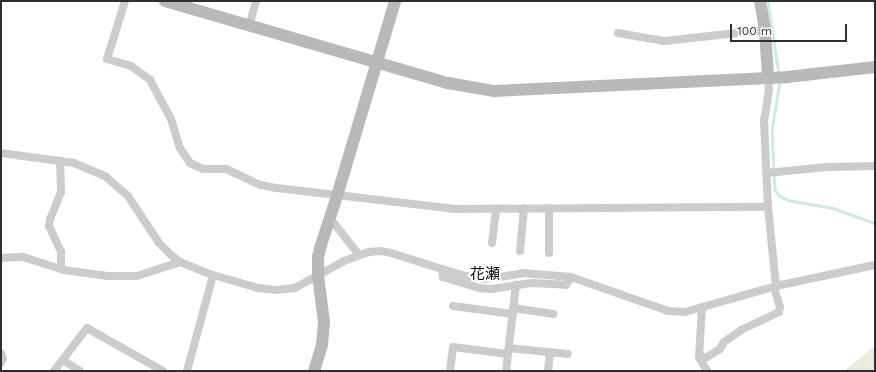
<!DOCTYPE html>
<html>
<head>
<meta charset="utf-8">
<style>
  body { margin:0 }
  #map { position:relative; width:876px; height:372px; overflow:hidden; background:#fff; font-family:"Work Sans","Noto Sans JP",sans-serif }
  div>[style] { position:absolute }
  .green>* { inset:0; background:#ebebdd }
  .stream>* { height:2.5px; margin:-1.25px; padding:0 1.25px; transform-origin:1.25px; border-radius:1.25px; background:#cbeae9 }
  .street>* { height:8px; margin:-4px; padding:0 4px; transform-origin:4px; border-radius:4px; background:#ccc }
  .secondary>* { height:12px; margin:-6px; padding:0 6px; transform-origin:6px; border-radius:6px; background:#b9b9b9 }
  span { translate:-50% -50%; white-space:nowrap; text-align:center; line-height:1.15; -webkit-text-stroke:4px #fff; paint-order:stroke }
  .quarter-label { font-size:15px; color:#000 }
  .frame { position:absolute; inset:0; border:2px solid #2f2f2f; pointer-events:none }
  .scale { position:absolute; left:730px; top:24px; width:117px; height:18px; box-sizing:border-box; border:2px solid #2f2f2f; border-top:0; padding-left:5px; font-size:12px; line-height:14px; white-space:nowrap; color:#2f2f2f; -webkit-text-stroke:3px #fff; paint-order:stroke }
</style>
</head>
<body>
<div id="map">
  <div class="green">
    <div style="clip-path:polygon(875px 346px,875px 371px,844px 371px)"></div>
  </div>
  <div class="stream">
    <div style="left:768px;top:1px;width:74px;rotate:81.4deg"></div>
    <div style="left:780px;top:81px;width:51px;rotate:99.1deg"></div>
    <div style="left:772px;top:131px;width:59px;rotate:87.1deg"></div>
    <div style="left:775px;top:190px;width:8px;rotate:50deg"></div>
    <div style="left:780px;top:196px;width:9px;rotate:27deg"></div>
    <div style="left:788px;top:200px;width:46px;rotate:10.1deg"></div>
    <div style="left:833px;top:208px;width:45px;rotate:19.7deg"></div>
  </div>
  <div class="street">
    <div style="left:125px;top:1px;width:61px;rotate:107.2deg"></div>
    <div style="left:107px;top:59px;width:25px;rotate:16deg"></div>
    <div style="left:131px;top:66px;width:24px;rotate:36deg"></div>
    <div style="left:150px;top:80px;width:44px;rotate:61.7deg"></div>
    <div style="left:171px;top:119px;width:30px;rotate:73deg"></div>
    <div style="left:180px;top:148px;width:18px;rotate:56deg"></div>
    <div style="left:190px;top:163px;width:14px;rotate:25deg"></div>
    <div style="left:203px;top:169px;width:23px"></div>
    <div style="left:226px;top:169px;width:38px;rotate:25deg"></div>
    <div style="left:261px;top:185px;width:16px;rotate:11deg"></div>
    <div style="left:277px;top:188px;width:180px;rotate:6.7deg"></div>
    <div style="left:456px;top:209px;width:312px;rotate:-0.4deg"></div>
    <div style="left:249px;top:26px;width:26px;rotate:-74deg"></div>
    <div style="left:618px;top:33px;width:47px;rotate:9.9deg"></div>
    <div style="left:664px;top:41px;width:102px;rotate:-6.2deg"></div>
    <div style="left:768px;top:77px;width:13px;rotate:86deg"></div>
    <div style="left:769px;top:90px;width:30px;rotate:99deg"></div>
    <div style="left:764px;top:120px;width:87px;rotate:87.4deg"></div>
    <div style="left:768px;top:207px;width:79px;rotate:84.2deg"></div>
    <div style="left:1px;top:153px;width:74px;rotate:7.8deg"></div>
    <div style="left:74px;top:163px;width:34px;rotate:23deg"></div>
    <div style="left:105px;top:176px;width:30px;rotate:41deg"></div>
    <div style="left:128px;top:196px;width:56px;rotate:56.6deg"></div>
    <div style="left:159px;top:243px;width:17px;rotate:45deg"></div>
    <div style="left:171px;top:255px;width:11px;rotate:38deg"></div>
    <div style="left:180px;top:262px;width:35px;rotate:22deg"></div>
    <div style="left:213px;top:275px;width:47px;rotate:16.1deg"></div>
    <div style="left:258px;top:288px;width:18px;rotate:6deg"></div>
    <div style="left:276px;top:290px;width:19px;rotate:-6deg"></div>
    <div style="left:295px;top:288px;width:56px;rotate:-28.9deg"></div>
    <div style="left:344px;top:261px;width:27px;rotate:-20deg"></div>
    <div style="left:369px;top:252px;width:11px;rotate:-5deg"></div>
    <div style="left:380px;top:251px;width:11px;rotate:10deg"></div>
    <div style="left:391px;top:253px;width:53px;rotate:17.4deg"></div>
    <div style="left:442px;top:269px;width:8px;rotate:83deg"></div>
    <div style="left:443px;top:277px;width:39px;rotate:17deg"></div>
    <div style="left:480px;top:288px;width:11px;rotate:5deg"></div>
    <div style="left:491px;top:289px;width:41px;rotate:-8.3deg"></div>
    <div style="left:532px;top:283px;width:34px;rotate:3deg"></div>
    <div style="left:566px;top:285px;width:9px;rotate:-58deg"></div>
    <div style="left:571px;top:277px;width:103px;rotate:19.3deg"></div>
    <div style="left:668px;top:311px;width:17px;rotate:3deg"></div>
    <div style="left:685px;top:312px;width:95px;rotate:-15.9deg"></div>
    <div style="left:776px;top:286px;width:101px;rotate:-12deg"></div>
    <div style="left:60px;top:161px;width:31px;rotate:88deg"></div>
    <div style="left:61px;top:192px;width:29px;rotate:112deg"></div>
    <div style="left:50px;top:219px;width:7px;rotate:98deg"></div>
    <div style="left:49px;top:226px;width:29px;rotate:65deg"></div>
    <div style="left:61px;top:252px;width:17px;rotate:90deg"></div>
    <div style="left:766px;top:173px;width:61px;rotate:-5.6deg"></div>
    <div style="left:827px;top:167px;width:48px;rotate:-1.2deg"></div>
    <div style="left:549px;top:208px;width:45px;rotate:90deg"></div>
    <div style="left:330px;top:218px;width:47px;rotate:51.9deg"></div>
    <div style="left:492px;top:243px;width:35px;rotate:-83deg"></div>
    <div style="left:520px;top:251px;width:43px;rotate:-84.7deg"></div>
    <div style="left:1px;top:258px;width:22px;rotate:-3deg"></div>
    <div style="left:23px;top:257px;width:43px;rotate:17.6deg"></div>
    <div style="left:64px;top:270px;width:44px;rotate:7.8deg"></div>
    <div style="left:108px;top:276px;width:29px"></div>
    <div style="left:137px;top:276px;width:45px;rotate:-18deg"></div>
    <div style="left:442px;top:269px;width:29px;rotate:16deg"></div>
    <div style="left:470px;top:277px;width:17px;rotate:7deg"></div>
    <div style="left:487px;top:279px;width:36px;rotate:-9deg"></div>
    <div style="left:523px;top:273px;width:48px;rotate:4.8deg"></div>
    <div style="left:453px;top:306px;width:61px;rotate:7.6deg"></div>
    <div style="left:702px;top:307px;width:50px;rotate:93.4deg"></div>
    <div style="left:699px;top:357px;width:8px"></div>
    <div style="left:707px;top:357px;width:15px;rotate:-32deg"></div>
    <div style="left:720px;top:349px;width:8px;rotate:-60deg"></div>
    <div style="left:724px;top:342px;width:21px;rotate:-35deg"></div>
    <div style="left:741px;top:330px;width:42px;rotate:-25.3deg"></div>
    <div style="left:779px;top:312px;width:5px;rotate:-79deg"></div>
    <div style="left:780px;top:307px;width:21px;rotate:-107deg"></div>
    <div style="left:513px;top:308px;width:41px;rotate:8.3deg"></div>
    <div style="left:509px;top:348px;width:59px;rotate:5.8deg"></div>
    <div style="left:1px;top:353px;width:6px;rotate:72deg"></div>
    <div style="left:3px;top:359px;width:4px;rotate:117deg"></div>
    <div style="left:699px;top:357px;width:16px;rotate:60deg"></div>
    <div style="left:63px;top:360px;width:20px;rotate:33deg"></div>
    <div style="left:54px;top:371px;width:54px;rotate:-52.5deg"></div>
    <div style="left:87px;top:328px;width:87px;rotate:29.5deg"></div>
    <div style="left:187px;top:371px;width:99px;rotate:-74.8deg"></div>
    <div style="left:450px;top:371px;width:24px;rotate:-83deg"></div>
    <div style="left:453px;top:347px;width:55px;rotate:7.3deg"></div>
    <div style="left:506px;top:371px;width:87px;rotate:-83.4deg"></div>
    <div style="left:548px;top:371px;width:19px;rotate:-84deg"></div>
  </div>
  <div class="secondary">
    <div style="left:165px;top:1px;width:295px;rotate:16.2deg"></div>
    <div style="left:448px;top:83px;width:47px;rotate:9.9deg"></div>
    <div style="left:494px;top:91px;width:293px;rotate:-2.7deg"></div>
    <div style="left:787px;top:77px;width:89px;rotate:-6.5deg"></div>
    <div style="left:760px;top:1px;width:29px;rotate:80deg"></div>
    <div style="left:765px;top:30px;width:47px;rotate:86.3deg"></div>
    <div style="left:314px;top:371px;width:27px;rotate:-73deg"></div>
    <div style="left:322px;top:345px;width:23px;rotate:-85deg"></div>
    <div style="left:324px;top:322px;width:46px;rotate:-97.4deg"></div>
    <div style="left:318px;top:276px;width:19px;rotate:-90deg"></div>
    <div style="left:318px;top:257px;width:12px;rotate:-76deg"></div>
    <div style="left:321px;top:245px;width:52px;rotate:-71.9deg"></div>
    <div style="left:337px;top:196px;width:203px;rotate:-73.4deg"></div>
  </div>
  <div class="quarter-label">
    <span style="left:485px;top:275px">花瀬</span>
  </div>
  <div class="frame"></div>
  <div class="scale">100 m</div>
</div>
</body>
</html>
